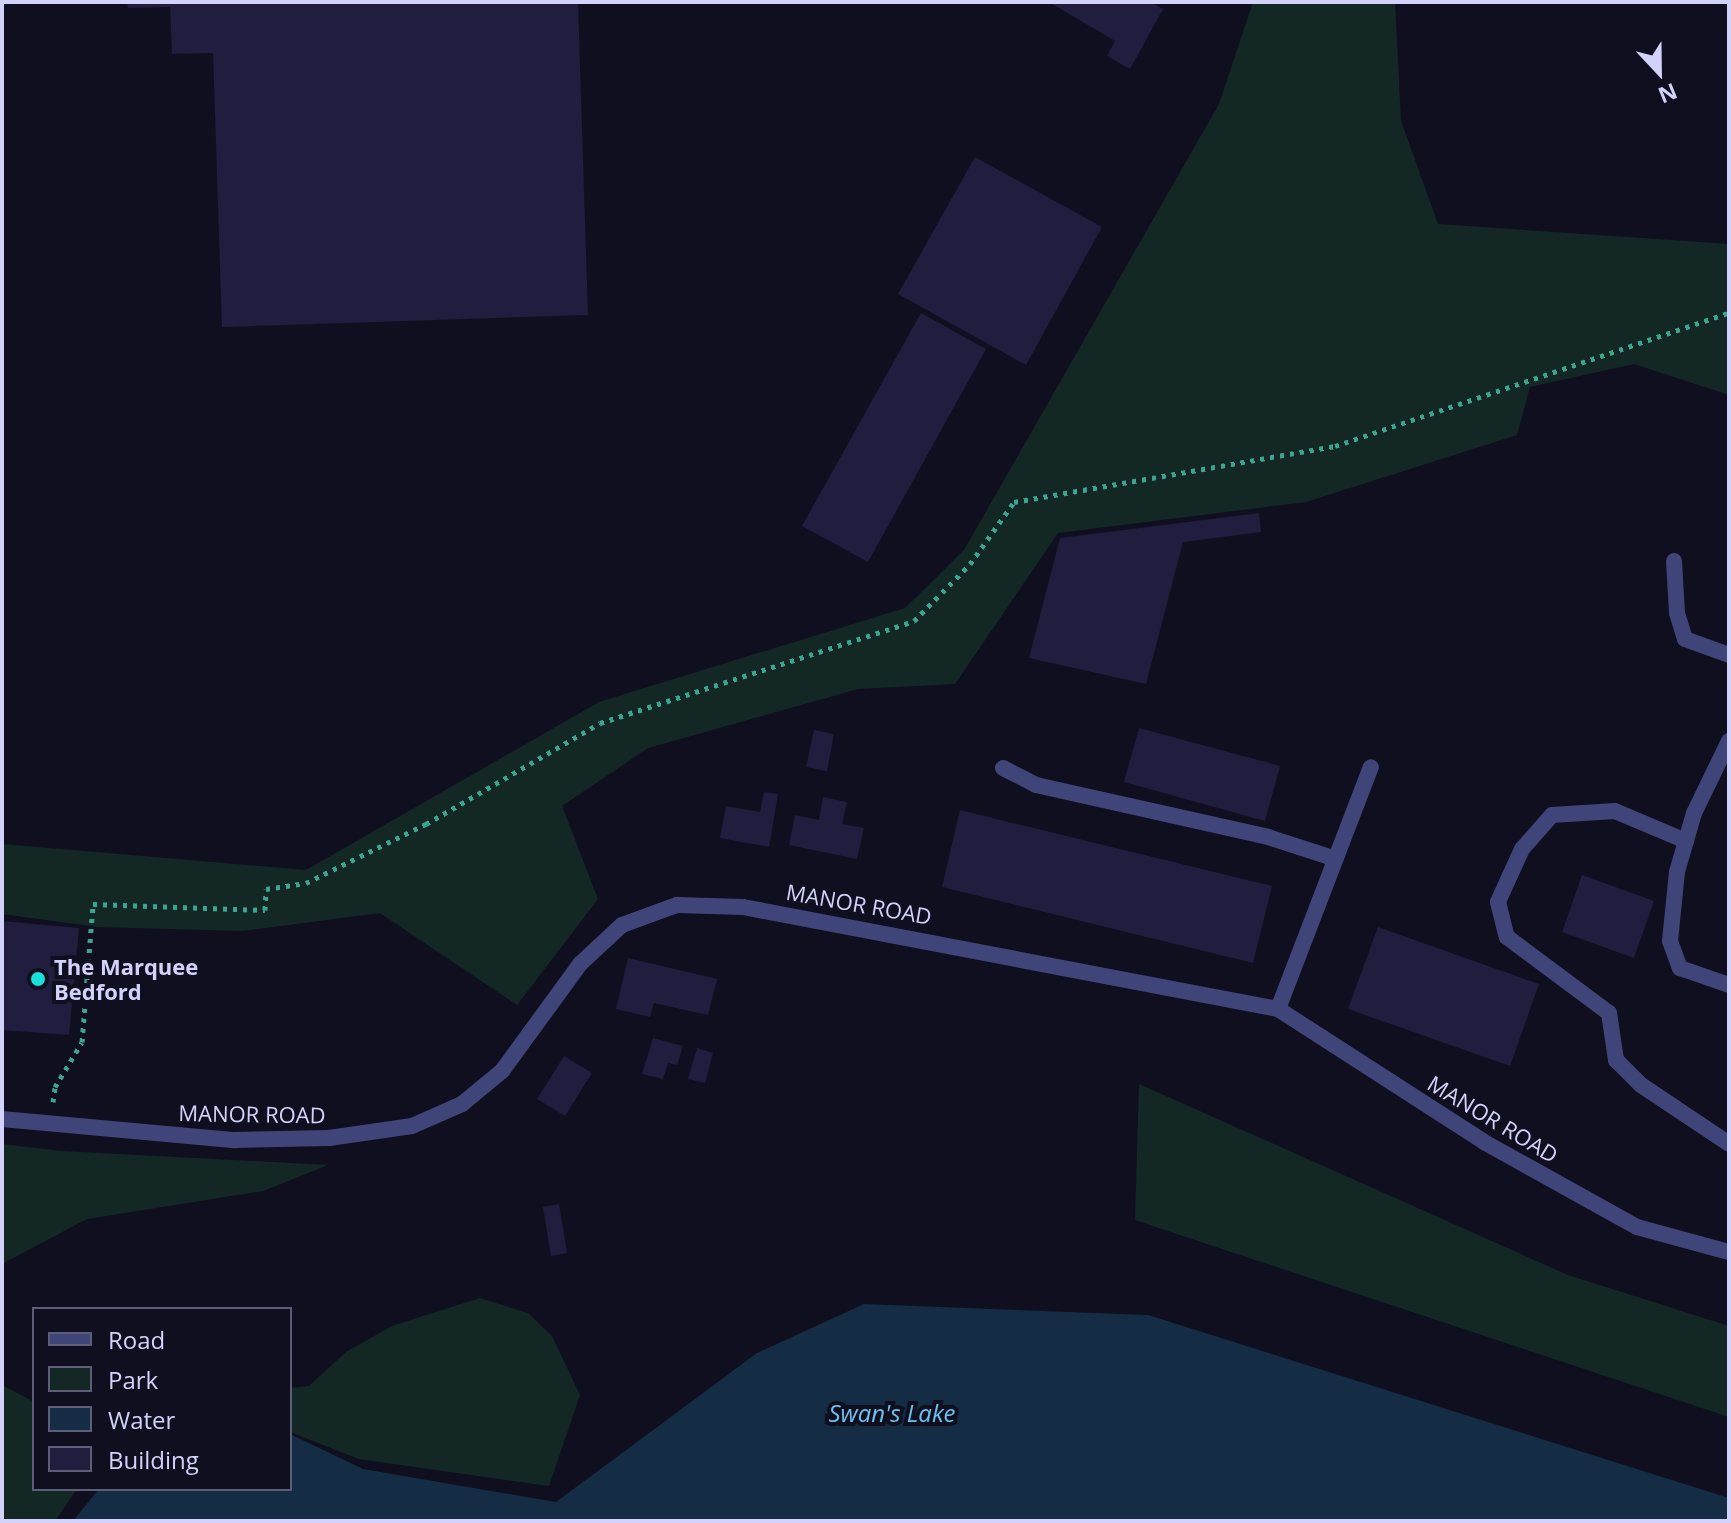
<!DOCTYPE html>
<html>
<head>
<meta charset="utf-8">
<style>
  body { margin:0 }
  #map { position:relative; width:1731px; height:1523px; overflow:hidden; background:#100f1f; font-family:"Open Sans",sans-serif }
  div>[style] { position:absolute }
  .green>* { inset:0; background:#132825 }
  .water>* { inset:0; background:#142c44 }
  .building>* { inset:0; background:#201d3e }
  .path>* { height:5px; margin-top:-2.5px; transform-origin:0; background:repeating-linear-gradient(90deg,#3ba592 0 4px,transparent 0 10px) }
  .lane>* { height:16px; margin:-8px; padding:0 8px; transform-origin:8px; border-radius:8px; background:#3f4479 }
  .street>* { height:16px; margin:-8px; padding:0 8px; transform-origin:8px; border-radius:8px; background:#3f4479 }
  .dots>* { width:22px; height:22px; translate:-50% -50%; box-sizing:border-box; border:4px solid #100f1f; border-radius:50% }
  span { translate:-50% -50%; white-space:nowrap; text-align:center; line-height:1.15; -webkit-text-stroke:8px #100f1f; paint-order:stroke }
  .street-label { font-size:22px; color:#d2d2fa }
  .poi-label { font-size:22px; color:#d2d2fa; font-weight:700 }
  .left { translate:0 -50%; text-align:left }
  .water-label { font-size:24px; color:#6cc1ee; font-style:italic }
  .frame { position:absolute; inset:0; border:4px solid #d2d2fa; pointer-events:none }
  .legend { position:absolute; left:32px; top:1307px; width:260px; height:184px; box-sizing:border-box; background:#100f1f; border:2px solid #5e5d77; margin:0; padding:10px 14px; list-style:none; font-size:24px; color:#d2d2fa }
  .legend li { display:flex; align-items:center; gap:16px; height:40px }
  .legend b { width:40px; border:2px solid #5e5d77 }
  .north { position:absolute; left:1619px; top:32px; width:80px; height:80px; -webkit-text-stroke:6px #100f1f; paint-order:stroke; rotate:158deg; font-size:22px; font-weight:700; line-height:32px; text-align:center; color:#d2d2fa }
  .north::after { content:''; display:block; margin:auto; width:28px; height:36px; background:#d2d2fa; clip-path:polygon(50% 0,100% 100%,50% 72%,0 100%) }
</style>
</head>
<body>
<div id="map">
  <div class="green">
    <div style="clip-path:polygon(1253px 2px,1395px 2px,1401px 121px,1438px 224px,1729px 244px,1729px 395px,1634px 364px,1530px 387px,1517px 435px,1306px 502px,1058px 533px,955px 684px,858px 689px,648px 748px,562px 806px,598px 899px,517px 1005px,380px 913px,243px 931px,98px 927px,2px 914px,2px 844px,306px 870px,599px 702px,905px 608px,964px 550px,1219px 104px)"></div>
    <div style="clip-path:polygon(1139px 1084px,1568px 1275px,1729px 1326px,1729px 1417px,1135px 1220px)"></div>
    <div style="clip-path:polygon(2px 1144px,61px 1151px,328px 1165px,263px 1191px,87px 1219px,2px 1264px)"></div>
    <div style="clip-path:polygon(480px 1298px,528px 1313px,552px 1336px,580px 1395px,549px 1486px,359px 1459px,290px 1432px,290px 1388px,309px 1386px,346px 1352px,392px 1326px)"></div>
    <div style="clip-path:polygon(2px 1385px,34px 1402px,34px 1489px,77px 1489px,55px 1521px,2px 1521px)"></div>
  </div>
  <div class="water">
    <div style="clip-path:polygon(864px 1304px,1148px 1315px,1729px 1498px,1729px 1521px,73px 1521px,99px 1489px,290px 1489px,290px 1434px,363px 1469px,556px 1502px,757px 1353px)"></div>
  </div>
  <div class="building">
    <div style="clip-path:polygon(127px 2px,578px 2px,588px 315px,222px 327px,213px 53px,172px 54px,170px 7px,128px 8px)"></div>
    <div style="clip-path:polygon(1049px 2px,1150px 2px,1163px 9px,1130px 69px,1107px 56px,1115px 41px)"></div>
    <div style="clip-path:polygon(975px 157px,1102px 227px,1026px 365px,898px 294px)"></div>
    <div style="clip-path:polygon(921px 313px,986px 349px,868px 562px,802px 526px)"></div>
    <div style="clip-path:polygon(1259px 513px,1261px 532px,1183px 542px,1146px 684px,1029px 658px,1060px 538px)"></div>
    <div style="clip-path:polygon(1139px 728px,1280px 766px,1265px 821px,1124px 782px)"></div>
    <div style="clip-path:polygon(814px 730px,834px 734px,827px 771px,806px 767px)"></div>
    <div style="clip-path:polygon(764px 792px,778px 794px,769px 847px,720px 838px,726px 806px,760px 812px)"></div>
    <div style="clip-path:polygon(823px 797px,847px 802px,842px 824px,864px 828px,857px 859px,789px 845px,795px 815px,819px 820px)"></div>
    <div style="clip-path:polygon(960px 810px,1272px 886px,1253px 963px,942px 887px)"></div>
    <div style="clip-path:polygon(1582px 875px,1654px 901px,1634px 958px,1562px 932px)"></div>
    <div style="clip-path:polygon(2px 921px,79px 928px,69px 1035px,2px 1030px)"></div>
    <div style="clip-path:polygon(1378px 927px,1539px 984px,1510px 1066px,1348px 1009px)"></div>
    <div style="clip-path:polygon(628px 958px,717px 979px,708px 1015px,654px 1003px,650px 1017px,616px 1009px)"></div>
    <div style="clip-path:polygon(653px 1038px,683px 1046px,677px 1065px,668px 1063px,663px 1079px,642px 1074px)"></div>
    <div style="clip-path:polygon(697px 1048px,713px 1053px,705px 1083px,688px 1079px)"></div>
    <div style="clip-path:polygon(564px 1056px,592px 1073px,565px 1116px,537px 1099px)"></div>
    <div style="clip-path:polygon(559px 1204px,567px 1253px,551px 1256px,543px 1207px)"></div>
  </div>
  <div class="path">
    <div style="left:53px;top:1102px;width:15px;rotate:-82deg"></div>
    <div style="left:55px;top:1087px;width:52px;rotate:-59deg"></div>
    <div style="left:82px;top:1042px;width:138px;rotate:-85.4deg"></div>
    <div style="left:93px;top:904px;width:172px;rotate:2deg"></div>
    <div style="left:265px;top:910px;width:21px;rotate:-87deg"></div>
    <div style="left:266px;top:889px;width:40px;rotate:-8.5deg"></div>
    <div style="left:306px;top:883px;width:134px;rotate:-26.2deg"></div>
    <div style="left:426px;top:824px;width:201px;rotate:-30.1deg"></div>
    <div style="left:600px;top:723px;width:330px;rotate:-18deg"></div>
    <div style="left:914px;top:621px;width:80px;rotate:-45.5deg"></div>
    <div style="left:970px;top:564px;width:76px;rotate:-54.6deg"></div>
    <div style="left:1014px;top:502px;width:326px;rotate:-9.9deg"></div>
    <div style="left:1335px;top:446px;width:416px;rotate:-18.7deg"></div>
  </div>
  <div class="lane">
    <div style="left:1674px;top:561px;width:52px;rotate:86.7deg"></div>
    <div style="left:1677px;top:613px;width:27px;rotate:73deg"></div>
    <div style="left:1685px;top:639px;width:47px;rotate:20deg"></div>
    <div style="left:1729px;top:741px;width:80px;rotate:115.9deg"></div>
    <div style="left:1694px;top:813px;width:61px;rotate:106.1deg"></div>
    <div style="left:1677px;top:872px;width:69px;rotate:95.8deg"></div>
    <div style="left:1670px;top:941px;width:29px;rotate:70deg"></div>
    <div style="left:1680px;top:968px;width:52px;rotate:19.1deg"></div>
    <div style="left:1003px;top:768px;width:37px;rotate:27deg"></div>
    <div style="left:1036px;top:785px;width:238px;rotate:12.6deg"></div>
    <div style="left:1686px;top:841px;width:77px;rotate:-157.1deg"></div>
    <div style="left:1615px;top:811px;width:63px;rotate:176.4deg"></div>
    <div style="left:1552px;top:815px;width:45px;rotate:131.4deg"></div>
    <div style="left:1522px;top:849px;width:58px;rotate:114.4deg"></div>
    <div style="left:1498px;top:902px;width:36px;rotate:76deg"></div>
    <div style="left:1507px;top:937px;width:127px;rotate:36.7deg"></div>
    <div style="left:1609px;top:1013px;width:48px;rotate:81.5deg"></div>
    <div style="left:1616px;top:1060px;width:35px;rotate:45deg"></div>
    <div style="left:1641px;top:1085px;width:106px;rotate:33.8deg"></div>
  </div>
  <div class="street">
    <div style="left:1268px;top:837px;width:71px;rotate:17.9deg"></div>
    <div style="left:1278px;top:1009px;width:259px;rotate:-69deg"></div>
    <div style="left:2px;top:1119px;width:234px;rotate:5.2deg"></div>
    <div style="left:235px;top:1140px;width:94px;rotate:-1.2deg"></div>
    <div style="left:329px;top:1138px;width:84px;rotate:-8.2deg"></div>
    <div style="left:412px;top:1126px;width:55px;rotate:-23.7deg"></div>
    <div style="left:462px;top:1104px;width:52px;rotate:-39.5deg"></div>
    <div style="left:502px;top:1071px;width:132px;rotate:-53.9deg"></div>
    <div style="left:580px;top:964px;width:57px;rotate:-42.9deg"></div>
    <div style="left:622px;top:925px;width:59px;rotate:-20deg"></div>
    <div style="left:677px;top:905px;width:66px;rotate:1.7deg"></div>
    <div style="left:743px;top:907px;width:545px;rotate:10.79deg"></div>
    <div style="left:1278px;top:1009px;width:245px;rotate:32.8deg"></div>
    <div style="left:1484px;top:1142px;width:175px;rotate:29.1deg"></div>
    <div style="left:1637px;top:1227px;width:95px;rotate:15.2deg"></div>
  </div>
  <div class="dots">
    <div style="left:38px;top:979px;background:#19dfdb"></div>
  </div>
  <div class="street-label">
    <span style="left:859px;top:904px;rotate:10deg">MANOR ROAD</span>
    <span style="left:252px;top:1114px;rotate:1deg">MANOR ROAD</span>
    <span style="left:1493px;top:1119px;rotate:31deg">MANOR ROAD</span>
  </div>
  <div class="poi-label">
    <span class="left" style="left:54px;top:979px">The Marquee<br>Bedford</span>
  </div>
  <div class="water-label">
    <span style="left:892px;top:1413px">Swan's Lake</span>
  </div>
  <div class="frame"></div>
  <ul class="legend">
  <li><b style="height:10px;background:#3f4479"></b>Road</li>
  <li><b style="height:22px;background:#132825"></b>Park</li>
  <li><b style="height:22px;background:#142c44"></b>Water</li>
  <li><b style="height:22px;background:#201d3e"></b>Building</li>
  </ul>
  <div class="north">N</div>
</div>
</body>
</html>
